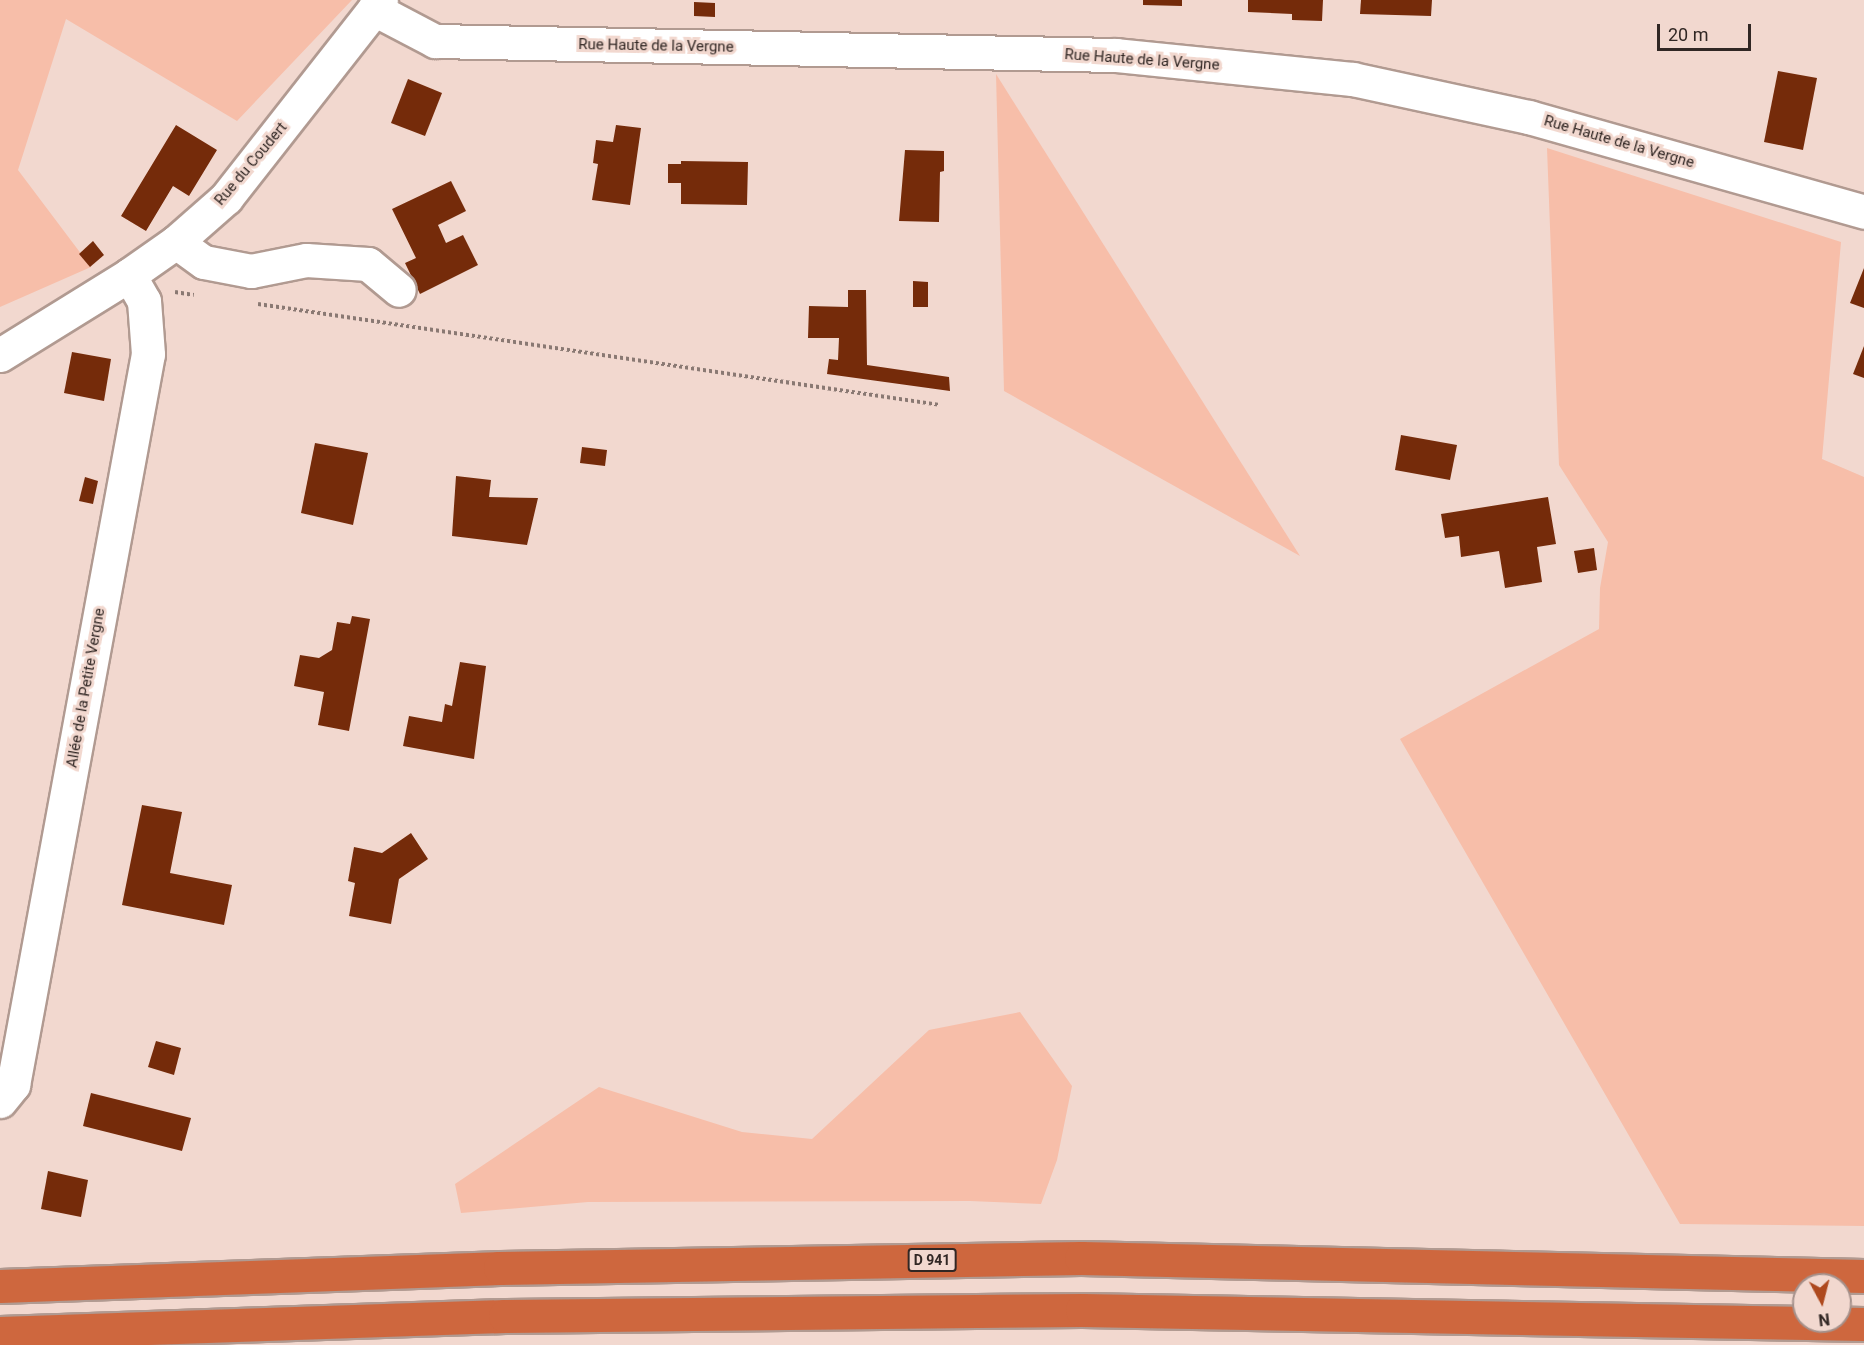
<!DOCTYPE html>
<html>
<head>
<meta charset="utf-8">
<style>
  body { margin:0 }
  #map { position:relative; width:1864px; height:1345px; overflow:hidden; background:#f2d8cf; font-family:Roboto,sans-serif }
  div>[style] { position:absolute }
  .green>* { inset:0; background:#f7bea9 }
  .building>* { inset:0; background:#752b0a }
  .path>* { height:4px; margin-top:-2px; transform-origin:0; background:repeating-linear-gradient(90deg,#8a7973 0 3px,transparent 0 6px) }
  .roads { filter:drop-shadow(2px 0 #b19a91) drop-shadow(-2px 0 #b19a91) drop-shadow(0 2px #b19a91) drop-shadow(0 -2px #b19a91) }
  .minor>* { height:33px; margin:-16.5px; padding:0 16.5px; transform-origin:16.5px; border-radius:16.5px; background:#fff }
  .highway>* { height:33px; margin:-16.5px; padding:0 16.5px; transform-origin:16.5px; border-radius:16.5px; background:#ce673e }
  span { translate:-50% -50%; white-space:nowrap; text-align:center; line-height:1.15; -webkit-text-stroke:6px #f2d8cf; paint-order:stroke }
  .shield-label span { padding:2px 4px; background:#f2d8cf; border:2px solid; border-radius:4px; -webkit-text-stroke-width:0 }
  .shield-label { font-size:14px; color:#312724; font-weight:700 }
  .street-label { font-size:15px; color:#312724 }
  .north { position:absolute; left:1792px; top:1273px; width:60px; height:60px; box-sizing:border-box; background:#f2d8cf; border:2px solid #a5918b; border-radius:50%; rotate:173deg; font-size:16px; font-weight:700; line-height:24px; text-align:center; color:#312724 }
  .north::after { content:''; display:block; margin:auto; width:21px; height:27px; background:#ae491e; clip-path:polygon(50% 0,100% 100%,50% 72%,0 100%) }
  .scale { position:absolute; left:1657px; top:24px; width:94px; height:27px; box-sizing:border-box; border:3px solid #312724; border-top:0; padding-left:8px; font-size:18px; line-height:21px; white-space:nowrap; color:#312724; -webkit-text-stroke:4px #f2d8cf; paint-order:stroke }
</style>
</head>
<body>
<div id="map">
  <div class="green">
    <div style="clip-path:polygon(0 0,352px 0,237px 121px,66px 19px,18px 170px,91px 267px,0 307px)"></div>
    <div style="clip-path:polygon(996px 74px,1300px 556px,1004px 391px)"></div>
    <div style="clip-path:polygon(1547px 148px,1841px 242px,1822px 459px,1864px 477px,1864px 1226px,1680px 1224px,1400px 739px,1599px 629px,1600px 588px,1608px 542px,1559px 465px)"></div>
    <div style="clip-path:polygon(1020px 1012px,1072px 1086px,1057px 1160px,1041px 1204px,970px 1201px,588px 1202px,461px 1213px,455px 1184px,599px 1087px,742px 1132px,812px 1139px,929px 1030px)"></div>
  </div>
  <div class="building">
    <div style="clip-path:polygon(1143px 0,1182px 0,1182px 6px,1143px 5px)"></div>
    <div style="clip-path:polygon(1248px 0,1323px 0,1322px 21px,1292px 20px,1292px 14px,1248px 12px)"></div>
    <div style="clip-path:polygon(1361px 0,1432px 0,1431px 16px,1360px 14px)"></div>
    <div style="clip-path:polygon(694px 2px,715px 3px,715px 17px,694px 16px)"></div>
    <div style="clip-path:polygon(1778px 71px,1817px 78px,1803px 150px,1764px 142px)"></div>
    <div style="clip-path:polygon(408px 79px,442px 93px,425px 136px,391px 123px)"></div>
    <div style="clip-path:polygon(176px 125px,217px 150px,189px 196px,173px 186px,146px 231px,121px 216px)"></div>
    <div style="clip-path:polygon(616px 125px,641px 128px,630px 205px,592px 200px,598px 164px,593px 163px,596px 140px,613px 142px)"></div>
    <div style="clip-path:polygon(905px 150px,944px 151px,944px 171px,940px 172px,939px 222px,899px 221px)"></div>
    <div style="clip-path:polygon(681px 161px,748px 162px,747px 205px,681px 204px,681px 183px,668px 183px,668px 164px,681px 164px)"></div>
    <div style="clip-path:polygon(451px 181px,466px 211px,438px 225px,446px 243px,463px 235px,478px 265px,420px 294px,405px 263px,416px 258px,392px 209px)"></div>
    <div style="clip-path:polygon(93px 241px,104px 255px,90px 267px,79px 254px)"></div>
    <div style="clip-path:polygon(1864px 268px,1864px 308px,1850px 303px)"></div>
    <div style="clip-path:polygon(913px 281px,928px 282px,928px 307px,913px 307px)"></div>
    <div style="clip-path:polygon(848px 290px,866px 290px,867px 365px,949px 377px,950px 391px,827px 374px,829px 359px,838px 360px,839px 338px,808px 338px,809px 306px,848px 307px)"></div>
    <div style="clip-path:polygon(1864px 346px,1864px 378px,1853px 374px)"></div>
    <div style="clip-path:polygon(72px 352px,111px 359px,104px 401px,64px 393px)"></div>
    <div style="clip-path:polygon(1401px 435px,1457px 445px,1450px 480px,1395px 470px)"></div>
    <div style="clip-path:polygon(315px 443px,368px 453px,353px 525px,301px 513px)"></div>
    <div style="clip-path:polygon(582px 447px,607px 450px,605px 466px,580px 463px)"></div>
    <div style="clip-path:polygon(456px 476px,491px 480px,489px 497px,538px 498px,527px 545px,452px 536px)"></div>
    <div style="clip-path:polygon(85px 477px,98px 481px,93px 504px,79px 501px)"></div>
    <div style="clip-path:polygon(1548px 497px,1556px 544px,1537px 547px,1542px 582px,1505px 588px,1499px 551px,1461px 557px,1459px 536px,1445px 538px,1441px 514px)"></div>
    <div style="clip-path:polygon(1594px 548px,1597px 570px,1578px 573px,1574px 551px)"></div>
    <div style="clip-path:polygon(352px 616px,370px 619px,349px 731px,318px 725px,324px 692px,294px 686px,300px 655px,319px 658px,332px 650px,337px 622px,350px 624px)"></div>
    <div style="clip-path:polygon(460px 662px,486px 666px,474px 759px,403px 746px,409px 716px,442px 722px,445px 704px,452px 706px)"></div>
    <div style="clip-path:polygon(142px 805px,182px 812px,170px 873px,232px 885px,224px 925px,122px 905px)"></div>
    <div style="clip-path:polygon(411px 833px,428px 859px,399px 879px,391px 924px,349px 916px,355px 883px,348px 881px,354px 847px,382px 853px)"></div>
    <div style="clip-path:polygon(156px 1041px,181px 1048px,174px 1075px,148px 1067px)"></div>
    <div style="clip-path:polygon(91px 1093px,191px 1118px,182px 1151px,83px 1126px)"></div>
    <div style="clip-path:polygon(48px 1171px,88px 1180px,81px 1217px,41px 1209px)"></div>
  </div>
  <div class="path">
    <div style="left:175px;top:292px;width:19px;rotate:9deg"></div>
    <div style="left:258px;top:304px;width:689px;rotate:8.42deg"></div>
  </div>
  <div class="roads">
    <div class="minor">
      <div style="left:374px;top:9px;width:69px;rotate:27.7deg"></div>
      <div style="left:435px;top:41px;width:681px;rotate:1.18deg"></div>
      <div style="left:1116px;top:55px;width:238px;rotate:5.8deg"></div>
      <div style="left:1353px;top:79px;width:180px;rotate:12.2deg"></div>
      <div style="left:1529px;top:117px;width:348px;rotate:15.8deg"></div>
      <div style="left:176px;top:242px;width:34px;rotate:36deg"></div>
      <div style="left:204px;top:262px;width:48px;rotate:10.8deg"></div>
      <div style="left:251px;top:271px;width:56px;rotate:-11.3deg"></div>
      <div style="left:306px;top:260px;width:62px;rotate:3.7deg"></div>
      <div style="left:368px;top:264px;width:40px;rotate:40deg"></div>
      <div style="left:0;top:355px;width:152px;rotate:-31.8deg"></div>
      <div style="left:129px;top:275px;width:57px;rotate:-35.1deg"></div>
      <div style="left:176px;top:242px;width:67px;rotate:-41.3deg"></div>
      <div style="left:226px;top:198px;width:251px;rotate:-51.9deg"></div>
      <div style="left:0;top:1101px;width:21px;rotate:-51deg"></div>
      <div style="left:13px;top:1085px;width:743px;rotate:-79.54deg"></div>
      <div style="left:148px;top:354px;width:53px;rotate:-94.3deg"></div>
      <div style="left:144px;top:301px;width:30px;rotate:-120deg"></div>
    </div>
    <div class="highway">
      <div style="left:0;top:1286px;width:500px;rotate:-2.06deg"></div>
      <div style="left:500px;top:1268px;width:581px;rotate:-0.99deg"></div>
      <div style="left:1081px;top:1258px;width:783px;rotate:1.32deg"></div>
      <div style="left:0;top:1333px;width:505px;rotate:-1.93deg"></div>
      <div style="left:505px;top:1316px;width:577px;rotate:-0.6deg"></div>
      <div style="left:1082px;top:1310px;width:782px;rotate:1.03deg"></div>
    </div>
  </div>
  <div class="shield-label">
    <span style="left:932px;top:1260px">D 941</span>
  </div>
  <div class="street-label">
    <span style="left:656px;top:46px;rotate:1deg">Rue Haute de la Vergne</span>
    <span style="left:1142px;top:60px;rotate:4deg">Rue Haute de la Vergne</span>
    <span style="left:1619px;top:142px;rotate:16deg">Rue Haute de la Vergne</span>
    <span style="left:251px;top:164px;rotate:-50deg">Rue du Coudert</span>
    <span style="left:86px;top:688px;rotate:-80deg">Allée de la Petite Vergne</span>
  </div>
  <div class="north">N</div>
  <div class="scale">20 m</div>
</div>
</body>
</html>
